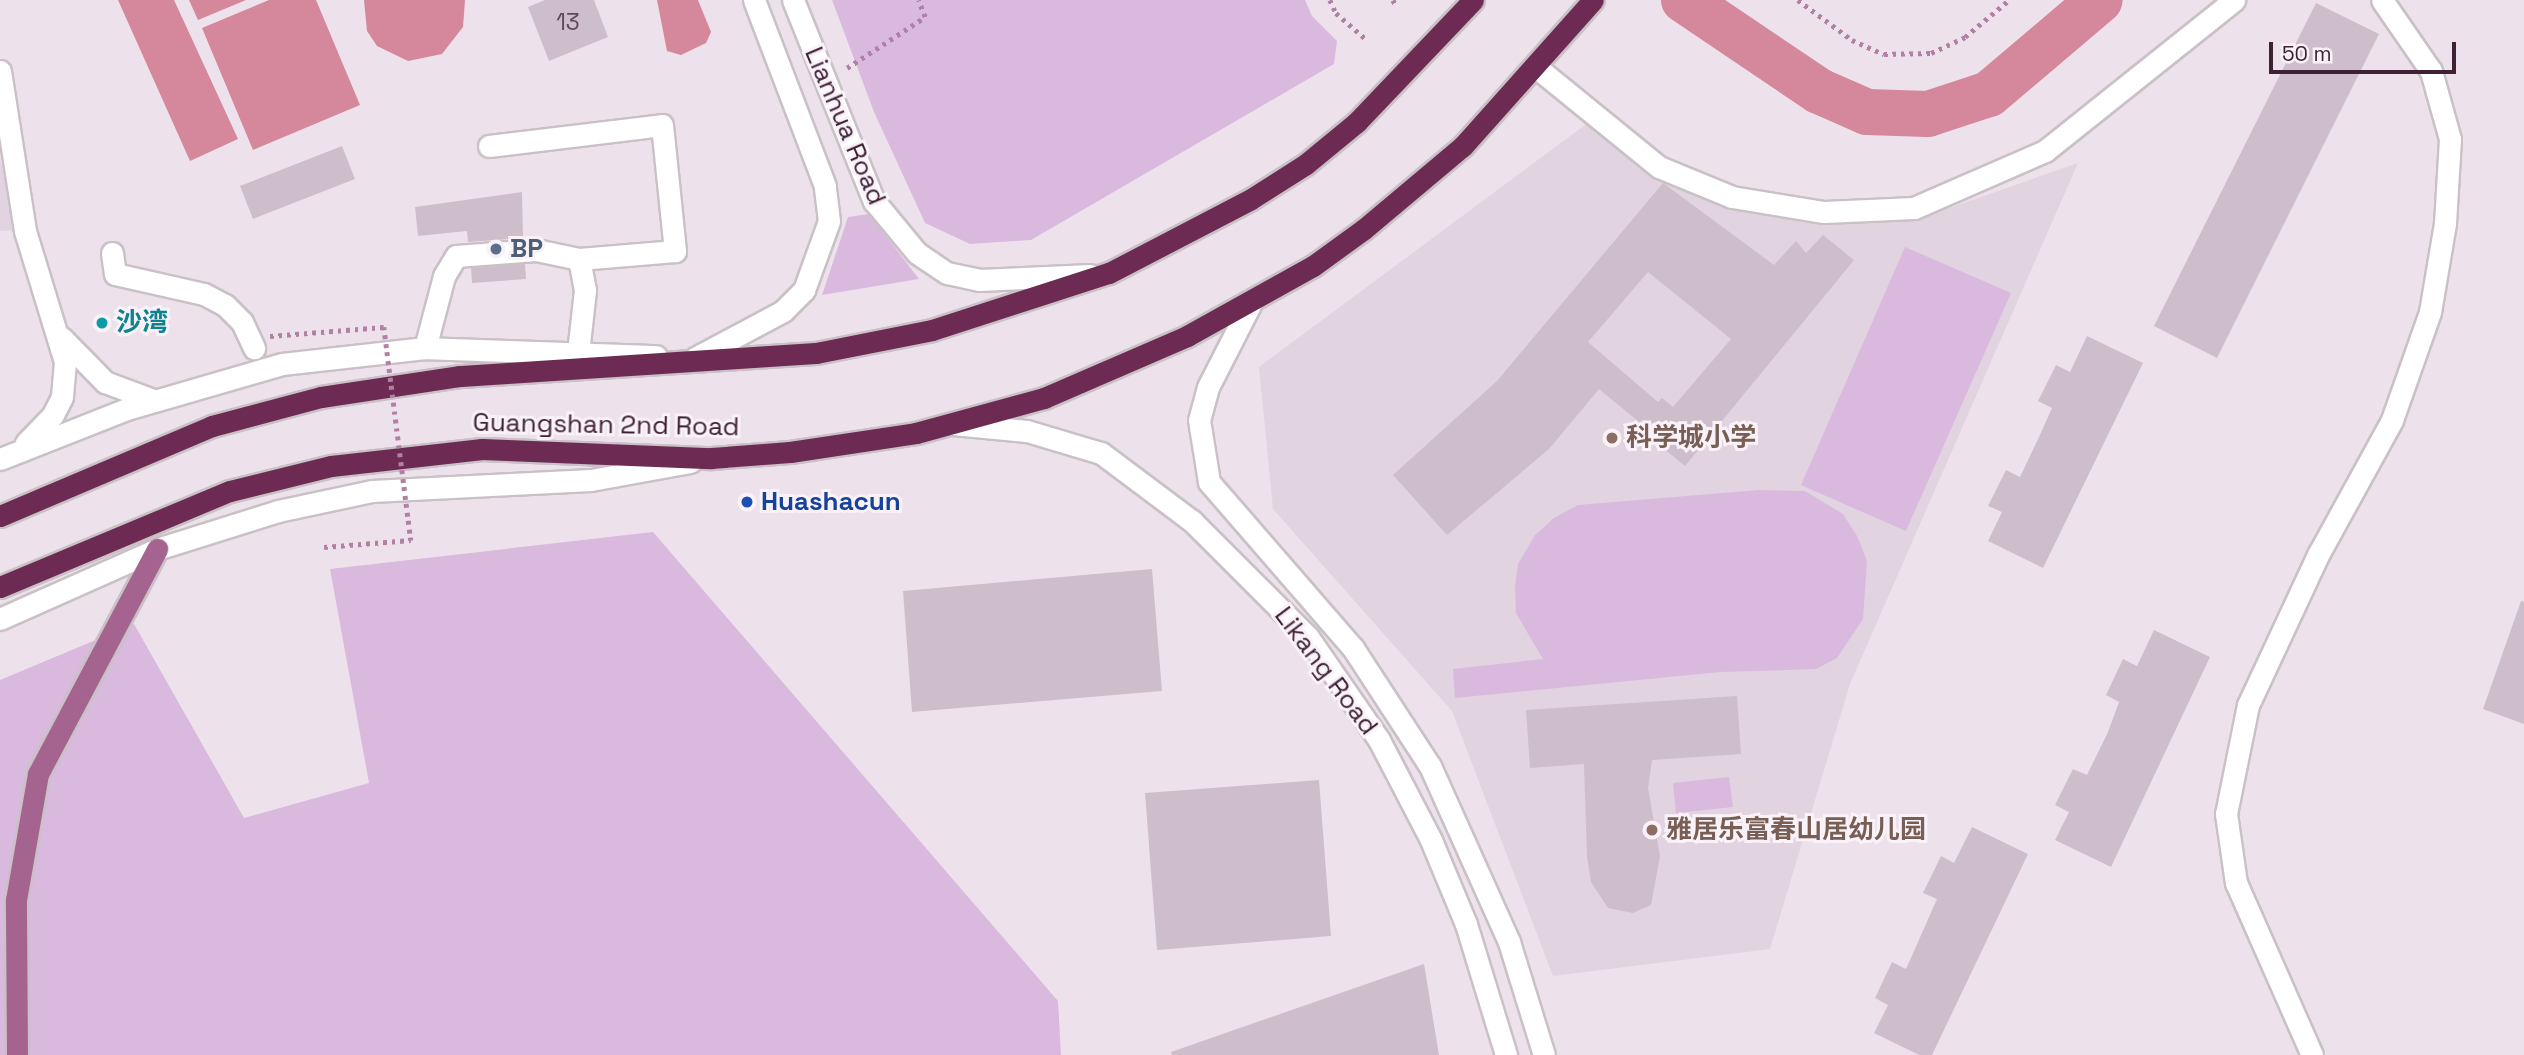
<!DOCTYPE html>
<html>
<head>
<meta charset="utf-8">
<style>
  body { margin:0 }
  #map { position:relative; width:2524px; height:1055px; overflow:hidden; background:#ede2eb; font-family:"Space Grotesk","Noto Sans SC",sans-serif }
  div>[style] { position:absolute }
  .built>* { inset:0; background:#e1d3df }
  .green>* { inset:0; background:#dab9df }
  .water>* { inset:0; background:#d5879b }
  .river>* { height:46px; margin:-23px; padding:0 23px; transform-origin:23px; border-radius:23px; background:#d5879b }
  .building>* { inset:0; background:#cebecb }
  .path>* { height:4.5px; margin-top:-2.25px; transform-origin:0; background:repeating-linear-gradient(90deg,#b280a5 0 3.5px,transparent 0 8.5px) }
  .roads { filter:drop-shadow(2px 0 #c9c1c6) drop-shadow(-2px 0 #c9c1c6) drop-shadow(0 2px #c9c1c6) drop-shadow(0 -2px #c9c1c6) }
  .minor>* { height:21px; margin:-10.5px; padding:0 10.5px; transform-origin:10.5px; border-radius:10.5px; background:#fff }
  .major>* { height:21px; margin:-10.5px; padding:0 10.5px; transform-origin:10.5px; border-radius:10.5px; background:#a5648f }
  .highway>* { height:21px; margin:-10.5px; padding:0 10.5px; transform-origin:10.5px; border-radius:10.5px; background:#6d2b54 }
  .path-bridge>* { height:4.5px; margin-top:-2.25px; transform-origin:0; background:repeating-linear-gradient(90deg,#b280a5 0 3.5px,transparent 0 8.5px) }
  .dots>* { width:19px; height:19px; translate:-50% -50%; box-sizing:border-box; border:4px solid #f9f3f9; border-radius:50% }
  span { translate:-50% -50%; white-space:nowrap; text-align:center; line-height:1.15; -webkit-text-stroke:6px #f9f3f9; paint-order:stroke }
  .number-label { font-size:23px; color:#63485a }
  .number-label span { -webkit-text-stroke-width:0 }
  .street-label { font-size:26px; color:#3f2135 }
  .service-label { font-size:26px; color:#4e5e75; font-weight:700 }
  .left { translate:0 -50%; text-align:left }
  .culture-label { font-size:26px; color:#0d838f; font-weight:700 }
  .education-label { font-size:26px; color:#785e54; font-weight:700 }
  .transit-label { font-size:26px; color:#164399; font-weight:700 }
  .scale { position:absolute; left:2269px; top:42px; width:187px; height:32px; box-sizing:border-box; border:4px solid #3f2135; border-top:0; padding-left:9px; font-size:21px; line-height:24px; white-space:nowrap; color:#3f2135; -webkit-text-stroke:5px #f9f3f9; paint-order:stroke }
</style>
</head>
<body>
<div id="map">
  <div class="built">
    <div style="clip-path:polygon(1589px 122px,1678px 185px,1729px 210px,1822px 220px,1918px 219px,2078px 163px,1850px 684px,1770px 949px,1553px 976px,1452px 711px,1273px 509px,1259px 367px)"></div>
    <div style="clip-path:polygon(0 158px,15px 230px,0 231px)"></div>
  </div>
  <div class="green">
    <div style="clip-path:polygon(832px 0,1305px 0,1312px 16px,1337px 41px,1334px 64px,1031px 240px,970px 244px,925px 223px,874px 112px)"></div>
    <div style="clip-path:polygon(869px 214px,919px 279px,822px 295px,848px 217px)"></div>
    <div style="clip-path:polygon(1905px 247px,2011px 293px,1906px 531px,1801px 485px)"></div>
    <div style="clip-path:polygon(1759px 490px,1805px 491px,1843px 514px,1857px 536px,1867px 561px,1863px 619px,1837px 658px,1816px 669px,1720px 672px,1455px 698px,1453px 669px,1543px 659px,1516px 613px,1515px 586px,1518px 564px,1535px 535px,1554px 518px,1578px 505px)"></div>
    <div style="clip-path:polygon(653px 532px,1058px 1001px,1061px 1055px,0 1055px,0 680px,134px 624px,244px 818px,369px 783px,330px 569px)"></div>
    <div style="clip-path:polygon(1729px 777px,1733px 807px,1676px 813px,1673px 783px)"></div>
  </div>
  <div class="water">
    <div style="clip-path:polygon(118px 0,174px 0,238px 139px,190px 161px)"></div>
    <div style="clip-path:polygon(189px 0,246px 0,198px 20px)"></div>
    <div style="clip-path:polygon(269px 0,316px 0,360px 105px,253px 150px,202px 28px)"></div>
    <div style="clip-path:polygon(364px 0,465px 0,463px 27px,442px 54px,408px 61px,377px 46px,367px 31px)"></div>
    <div style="clip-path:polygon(657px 0,698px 0,711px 32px,706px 43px,681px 55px,667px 51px)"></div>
  </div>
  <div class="river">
    <div style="left:1684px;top:0;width:163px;rotate:34deg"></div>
    <div style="left:1819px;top:91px;width:52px;rotate:23.6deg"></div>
    <div style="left:1867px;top:112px;width:61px;rotate:1.9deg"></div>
    <div style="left:1928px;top:114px;width:64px;rotate:-18.2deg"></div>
    <div style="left:1989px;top:94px;width:145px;rotate:-40.3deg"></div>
  </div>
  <div class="building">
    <div style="clip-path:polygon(545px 0,594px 0,608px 37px,549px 61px,528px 7px)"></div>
    <div style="clip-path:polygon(2316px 3px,2379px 34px,2217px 358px,2154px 326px)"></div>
    <div style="clip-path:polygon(342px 146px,355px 179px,253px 219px,240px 186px)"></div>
    <div style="clip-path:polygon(evenodd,1663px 183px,1774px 265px,1796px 241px,1806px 253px,1823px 235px,1854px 260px,1685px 466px,1651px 438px,1643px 444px,1629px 432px,1639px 422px,1599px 389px,1549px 449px,1447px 535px,1393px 475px,1497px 381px,1663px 183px,1648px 272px,1731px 339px,1673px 407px,1662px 398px,1658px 402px,1588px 342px,1648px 272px)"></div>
    <div style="clip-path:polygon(522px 192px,523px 238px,468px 242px,467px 231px,418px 236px,415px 207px)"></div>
    <div style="clip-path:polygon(525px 264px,526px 279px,472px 283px,471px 268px)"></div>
    <div style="clip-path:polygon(2087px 336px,2143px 363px,2043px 568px,1988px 541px,2002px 512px,1988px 506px,2006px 470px,2020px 477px,2039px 437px,2052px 408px,2038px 401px,2056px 365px,2070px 372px)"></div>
    <div style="clip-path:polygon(1152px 569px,1162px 691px,912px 712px,903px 591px)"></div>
    <div style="clip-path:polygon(2521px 601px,2524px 602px,2524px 724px,2483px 709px)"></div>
    <div style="clip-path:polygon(2154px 630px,2210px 657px,2111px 867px,2055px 840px,2069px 812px,2055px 805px,2073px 769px,2087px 775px,2108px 732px,2119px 702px,2106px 695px,2123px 659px,2137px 666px)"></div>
    <div style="clip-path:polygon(1737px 696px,1741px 754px,1652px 760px,1648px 788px,1660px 856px,1651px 905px,1633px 913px,1608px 908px,1591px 882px,1587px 857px,1584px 764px,1530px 768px,1526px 710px)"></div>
    <div style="clip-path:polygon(1319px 780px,1331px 936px,1157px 950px,1145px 793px)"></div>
    <div style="clip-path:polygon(1972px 827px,2028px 854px,1932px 1055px,1919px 1055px,1874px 1033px,1888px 1005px,1875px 998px,1892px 962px,1906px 969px,1937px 899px,1923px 893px,1941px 856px,1954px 863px)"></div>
    <div style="clip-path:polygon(1424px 964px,1439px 1055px,1172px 1055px,1171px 1052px)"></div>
  </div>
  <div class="path">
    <div style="left:1330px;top:0;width:14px;rotate:65deg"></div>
    <div style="left:1336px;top:13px;width:41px;rotate:41.1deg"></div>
    <div style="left:1393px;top:0;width:8px;rotate:60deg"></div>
    <div style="left:1798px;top:0;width:67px;rotate:36.5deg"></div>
    <div style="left:1852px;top:40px;width:35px;rotate:24deg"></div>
    <div style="left:1884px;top:54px;width:47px;rotate:-1.2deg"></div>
    <div style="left:1931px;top:53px;width:38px;rotate:-25deg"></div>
    <div style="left:1965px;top:37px;width:57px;rotate:-40.1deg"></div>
    <div style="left:847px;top:68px;width:93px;rotate:-33.2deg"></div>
    <div style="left:925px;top:17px;width:18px;rotate:-112deg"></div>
    <div style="left:270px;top:336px;width:114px;rotate:-4.5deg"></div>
    <div style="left:324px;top:547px;width:87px;rotate:-4.6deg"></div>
  </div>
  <div class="roads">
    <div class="minor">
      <div style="left:793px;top:0;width:217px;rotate:68.1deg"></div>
      <div style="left:874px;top:201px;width:67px;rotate:50.4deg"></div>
      <div style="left:917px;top:253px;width:36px;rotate:34deg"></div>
      <div style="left:947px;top:273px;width:33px;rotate:12deg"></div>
      <div style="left:979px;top:280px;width:111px;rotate:-2.6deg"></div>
      <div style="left:1536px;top:67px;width:159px;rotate:39.1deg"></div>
      <div style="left:1659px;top:167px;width:79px;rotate:22.3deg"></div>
      <div style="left:1732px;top:197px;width:93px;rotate:9.3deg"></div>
      <div style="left:1824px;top:212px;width:90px;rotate:-2.5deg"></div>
      <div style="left:1914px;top:208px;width:143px;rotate:-23.5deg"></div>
      <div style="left:2045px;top:151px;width:242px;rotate:-38.6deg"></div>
      <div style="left:0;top:71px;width:162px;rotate:81.1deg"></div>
      <div style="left:25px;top:231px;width:137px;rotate:73deg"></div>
      <div style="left:65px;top:362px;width:35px;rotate:95deg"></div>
      <div style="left:62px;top:397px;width:20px;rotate:117deg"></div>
      <div style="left:53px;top:415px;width:39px;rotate:134deg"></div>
      <div style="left:489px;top:146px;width:174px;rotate:-6.9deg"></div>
      <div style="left:662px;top:125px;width:127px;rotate:84.1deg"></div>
      <div style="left:675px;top:251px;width:96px;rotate:175.2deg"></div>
      <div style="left:112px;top:253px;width:21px;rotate:82deg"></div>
      <div style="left:115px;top:274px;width:91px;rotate:12.7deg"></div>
      <div style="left:204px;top:294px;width:24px;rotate:28deg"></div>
      <div style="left:225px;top:305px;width:24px;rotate:45deg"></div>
      <div style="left:242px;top:322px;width:29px;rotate:65deg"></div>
      <div style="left:1251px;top:303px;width:94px;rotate:117.1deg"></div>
      <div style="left:1208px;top:387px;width:34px;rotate:105deg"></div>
      <div style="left:1199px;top:420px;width:63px;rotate:80.8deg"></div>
      <div style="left:1209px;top:482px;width:220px;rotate:49.1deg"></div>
      <div style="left:1353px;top:648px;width:141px;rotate:56.9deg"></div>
      <div style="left:1430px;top:766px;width:193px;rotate:65.8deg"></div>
      <div style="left:1509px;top:942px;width:118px;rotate:72.8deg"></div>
      <div style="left:62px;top:338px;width:62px;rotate:45.7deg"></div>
      <div style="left:105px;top:382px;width:51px;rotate:20.6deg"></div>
      <div style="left:425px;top:348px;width:74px;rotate:-75.2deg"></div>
      <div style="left:444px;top:276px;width:23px;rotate:-59deg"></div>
      <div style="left:456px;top:256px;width:80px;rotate:-4.3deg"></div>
      <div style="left:536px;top:250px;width:44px;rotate:11.8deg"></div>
      <div style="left:579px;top:259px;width:32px;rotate:79deg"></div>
      <div style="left:585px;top:290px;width:62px;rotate:96.4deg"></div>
      <div style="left:695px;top:358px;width:100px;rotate:-28.1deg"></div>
      <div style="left:783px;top:311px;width:30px;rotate:-45deg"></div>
      <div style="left:804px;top:290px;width:73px;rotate:-70.1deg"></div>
      <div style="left:829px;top:221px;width:35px;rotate:-97deg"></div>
      <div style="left:825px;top:186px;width:199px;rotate:-110.9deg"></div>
      <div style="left:953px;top:424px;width:74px;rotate:5.4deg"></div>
      <div style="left:1027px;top:431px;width:77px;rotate:16.6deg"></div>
      <div style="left:1101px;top:453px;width:114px;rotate:36.8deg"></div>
      <div style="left:1192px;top:521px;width:164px;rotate:45deg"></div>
      <div style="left:1308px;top:637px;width:125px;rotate:55.4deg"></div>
      <div style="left:1379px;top:740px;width:113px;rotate:62.5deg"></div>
      <div style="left:1431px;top:840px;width:91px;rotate:67.4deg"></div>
      <div style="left:1466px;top:924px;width:137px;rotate:73deg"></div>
      <div style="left:0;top:459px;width:136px;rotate:-21.5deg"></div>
      <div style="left:127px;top:409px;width:161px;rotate:-16.2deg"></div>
      <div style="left:282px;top:364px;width:144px;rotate:-6.4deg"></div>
      <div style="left:425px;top:348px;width:231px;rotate:2deg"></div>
      <div style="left:0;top:619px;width:172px;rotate:-24deg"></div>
      <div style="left:157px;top:549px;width:127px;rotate:-17.4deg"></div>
      <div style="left:278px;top:511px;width:96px;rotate:-12deg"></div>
      <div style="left:372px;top:491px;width:219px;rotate:-2.9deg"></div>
      <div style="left:591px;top:480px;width:101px;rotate:-10.3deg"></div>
      <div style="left:2312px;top:1055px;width:188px;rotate:-113.8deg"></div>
      <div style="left:2236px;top:883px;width:70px;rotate:-98.2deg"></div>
      <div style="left:2226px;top:814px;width:111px;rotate:-78.6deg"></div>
      <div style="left:2248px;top:705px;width:168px;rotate:-65deg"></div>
      <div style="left:2319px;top:553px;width:152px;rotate:-61.2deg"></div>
      <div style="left:2392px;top:420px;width:114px;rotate:-70.6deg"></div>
      <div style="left:2430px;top:312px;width:90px;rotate:-80.4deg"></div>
      <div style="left:2445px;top:223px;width:84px;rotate:-86.6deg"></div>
      <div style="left:2450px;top:139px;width:71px;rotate:-105.6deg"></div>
      <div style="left:2431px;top:71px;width:86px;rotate:-124.6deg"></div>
    </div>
    <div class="major">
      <div style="left:17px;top:1055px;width:155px;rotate:-90.4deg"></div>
      <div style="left:16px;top:900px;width:128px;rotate:-80.1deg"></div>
      <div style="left:38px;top:774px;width:255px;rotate:-62.1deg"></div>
    </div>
    <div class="highway">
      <div style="left:0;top:516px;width:230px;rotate:-23deg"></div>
      <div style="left:212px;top:426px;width:113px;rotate:-14.9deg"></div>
      <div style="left:321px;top:397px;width:141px;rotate:-8.6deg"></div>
      <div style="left:460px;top:376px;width:357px;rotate:-3.7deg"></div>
      <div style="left:816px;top:353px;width:118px;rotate:-11.2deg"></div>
      <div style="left:932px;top:330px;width:186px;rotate:-17.9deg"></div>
      <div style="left:1109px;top:273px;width:160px;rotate:-27.5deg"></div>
      <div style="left:1251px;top:199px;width:65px;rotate:-32.5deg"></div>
      <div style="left:1306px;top:164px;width:66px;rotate:-39.5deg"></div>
      <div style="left:1357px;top:122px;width:168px;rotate:-46.4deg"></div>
      <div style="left:0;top:587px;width:249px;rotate:-22.7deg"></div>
      <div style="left:230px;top:491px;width:104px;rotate:-13.9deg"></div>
      <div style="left:331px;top:466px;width:152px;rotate:-6.4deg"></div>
      <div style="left:482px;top:449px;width:229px;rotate:2.3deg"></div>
      <div style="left:711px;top:458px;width:79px;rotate:-4.3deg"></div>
      <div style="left:790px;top:452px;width:127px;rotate:-8.6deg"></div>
      <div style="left:916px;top:433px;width:133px;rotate:-15.3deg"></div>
      <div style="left:1044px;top:398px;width:156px;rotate:-23.4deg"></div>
      <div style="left:1187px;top:336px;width:144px;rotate:-29.1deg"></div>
      <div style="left:1313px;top:266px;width:63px;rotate:-36deg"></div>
      <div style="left:1364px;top:229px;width:129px;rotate:-40deg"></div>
      <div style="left:1463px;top:146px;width:195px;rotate:-48.3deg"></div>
    </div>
  </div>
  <div class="path-bridge">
    <div style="left:384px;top:327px;width:215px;rotate:82.8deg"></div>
  </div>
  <div class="dots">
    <div style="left:496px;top:249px;background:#5c6f8a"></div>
    <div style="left:102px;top:323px;background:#0f9aa8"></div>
    <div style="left:1612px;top:438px;background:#8d6e63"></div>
    <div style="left:747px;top:502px;background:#1a4fb4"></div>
    <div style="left:1652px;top:830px;background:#8d6e63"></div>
  </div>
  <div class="number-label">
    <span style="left:568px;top:22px">13</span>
  </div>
  <div class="street-label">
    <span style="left:845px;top:126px;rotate:67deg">Lianhua Road</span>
    <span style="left:606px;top:425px;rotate:1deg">Guangshan 2nd Road</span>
    <span style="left:1326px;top:671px;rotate:53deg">Likang Road</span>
  </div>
  <div class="service-label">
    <span class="left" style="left:510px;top:249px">BP</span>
  </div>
  <div class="culture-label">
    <span class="left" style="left:116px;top:323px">沙湾</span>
  </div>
  <div class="education-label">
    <span class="left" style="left:1626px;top:438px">科学城小学</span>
    <span class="left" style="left:1666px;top:830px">雅居乐富春山居幼儿园</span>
  </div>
  <div class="transit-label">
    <span class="left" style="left:761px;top:502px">Huashacun</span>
  </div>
  <div class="scale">50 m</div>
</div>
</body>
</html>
